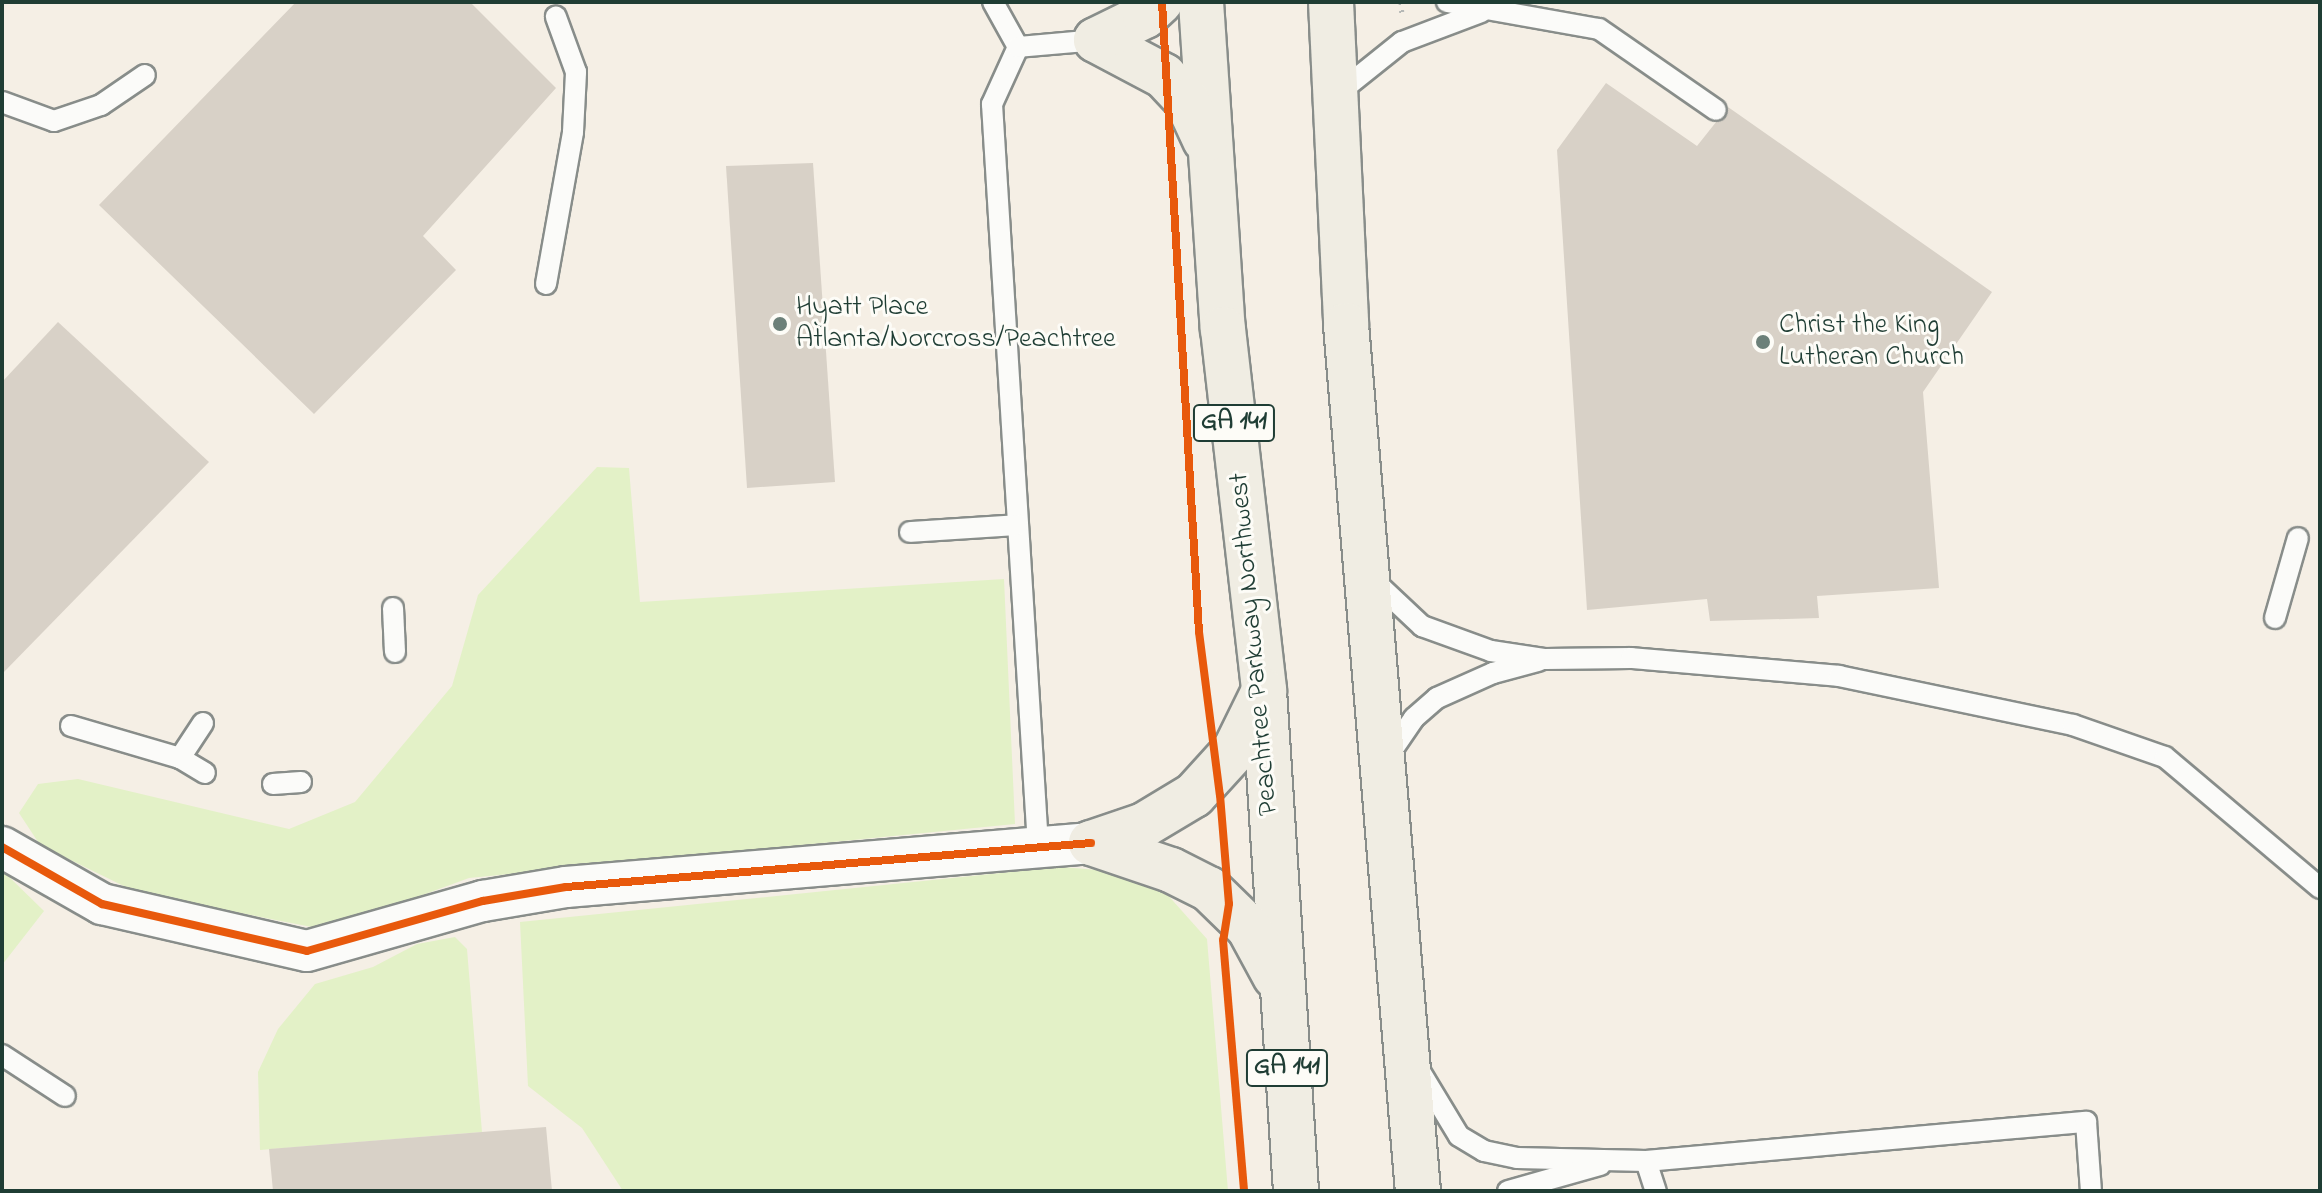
<!DOCTYPE html>
<html>
<head>
<meta charset="utf-8">
<style>
  body { margin:0 }
  #map { position:relative; width:2322px; height:1193px; overflow:hidden; background:#fcfbf8; font-family:"Indie Flower",sans-serif }
  div>[style] { position:absolute }
  .built>* { inset:0; background:#f5efe5 }
  .green>* { inset:0; background:#e3f1c7 }
  .building>* { inset:0; background:#d8d1c7 }
  .path>* { height:5px; margin-top:-2.5px; transform-origin:0; background:repeating-linear-gradient(90deg,#b5b8b6 0 2px,transparent 0 8px) }
  .roads { filter:drop-shadow(2px 0 #888d8a) drop-shadow(-2px 0 #888d8a) drop-shadow(0 2px #888d8a) drop-shadow(0 -2px #888d8a) }
  .service>* { height:20px; margin:-10px; padding:0 10px; transform-origin:10px; border-radius:10px; background:#fbfbf9 }
  .minor>* { height:40px; margin:-20px; padding:0 20px; transform-origin:20px; border-radius:20px; background:#fbfbf9 }
  .trunk>* { height:44px; margin:-22px; padding:0 22px; transform-origin:22px; border-radius:22px; background:#f0ede3 }
  .cycleway>* { height:8px; margin:-4px; padding:0 4px; transform-origin:4px; border-radius:4px; background:#e8590c }
  .dots>* { width:22px; height:22px; translate:-50% -50%; box-sizing:border-box; border:4px solid #fdfcf7; border-radius:50% }
  span { translate:-50% -50%; white-space:nowrap; text-align:center; line-height:1.15; -webkit-text-stroke:6px #fdfcf7; paint-order:stroke }
  .shield-label span { padding:2px 6px; background:#fdfcf7; border:2px solid; border-radius:6px; -webkit-text-stroke-width:0 }
  .shield-label { font-size:26px; color:#1f3d34; font-weight:700 }
  .poi-label { font-size:28px; color:#1f3d34 }
  .left { translate:0 -50%; text-align:left }
  .street-label { font-size:28px; color:#1f3d34 }
  .frame { position:absolute; inset:0; border:4px solid #1f3d34; pointer-events:none }
</style>
</head>
<body>
<div id="map">
  <div class="built">
    <div style="clip-path:polygon(2px 2px,2320px 2px,2320px 1191px,2px 1191px)"></div>
  </div>
  <div class="green">
    <div style="clip-path:polygon(597px 467px,629px 468px,640px 602px,1004px 579px,1015px 824px,469px 878px,327px 930px,138px 893px,40px 845px,19px 813px,38px 784px,78px 779px,289px 829px,355px 802px,452px 686px,478px 595px)"></div>
    <div style="clip-path:polygon(1061px 867px,1149px 874px,1207px 939px,1228px 1191px,623px 1191px,582px 1128px,528px 1086px,520px 922px)"></div>
    <div style="clip-path:polygon(2px 870px,44px 911px,2px 965px)"></div>
    <div style="clip-path:polygon(455px 937px,467px 949px,482px 1132px,260px 1150px,258px 1072px,278px 1029px,315px 984px,373px 967px,417px 944px)"></div>
  </div>
  <div class="building">
    <div style="clip-path:polygon(296px 2px,470px 2px,556px 88px,423px 236px,456px 270px,314px 414px,99px 205px)"></div>
    <div style="clip-path:polygon(1606px 83px,1697px 146px,1728px 107px,1992px 292px,1923px 392px,1939px 588px,1817px 596px,1819px 618px,1710px 621px,1707px 599px,1587px 610px,1557px 150px)"></div>
    <div style="clip-path:polygon(813px 163px,835px 482px,747px 488px,726px 166px)"></div>
    <div style="clip-path:polygon(58px 322px,209px 462px,2px 674px,2px 382px)"></div>
    <div style="clip-path:polygon(546px 1127px,552px 1191px,273px 1191px,269px 1149px)"></div>
  </div>
  <div class="path">
    <div style="left:1401px;top:2px;width:13px;rotate:86deg"></div>
    <div style="left:1222px;top:824px;width:30px;rotate:86deg"></div>
  </div>
  <div class="roads">
    <div class="service">
      <div style="left:993px;top:2px;width:51px;rotate:60.9deg"></div>
      <div style="left:1447px;top:2px;width:154px;rotate:10.1deg"></div>
      <div style="left:1599px;top:29px;width:142px;rotate:34.7deg"></div>
      <div style="left:1018px;top:47px;width:63px;rotate:114.5deg"></div>
      <div style="left:992px;top:104px;width:742px;rotate:86.45deg"></div>
      <div style="left:1018px;top:47px;width:78px;rotate:-5.1deg"></div>
      <div style="left:1337px;top:94px;width:83px;rotate:-38.7deg"></div>
      <div style="left:1402px;top:42px;width:85px;rotate:-20.8deg"></div>
      <div style="left:2px;top:102px;width:55px;rotate:20.1deg"></div>
      <div style="left:54px;top:121px;width:50px;rotate:-18.8deg"></div>
      <div style="left:101px;top:105px;width:53px;rotate:-34.3deg"></div>
      <div style="left:546px;top:284px;width:154px;rotate:-79.9deg"></div>
      <div style="left:573px;top:132px;width:60px;rotate:-87.1deg"></div>
      <div style="left:576px;top:72px;width:59px;rotate:-110deg"></div>
      <div style="left:910px;top:532px;width:108px;rotate:-3.7deg"></div>
      <div style="left:1372px;top:579px;width:69px;rotate:43.2deg"></div>
      <div style="left:1422px;top:626px;width:73px;rotate:19.9deg"></div>
      <div style="left:1491px;top:651px;width:55px;rotate:8.4deg"></div>
      <div style="left:1545px;top:659px;width:86px;rotate:-0.7deg"></div>
      <div style="left:1631px;top:658px;width:209px;rotate:4.9deg"></div>
      <div style="left:1839px;top:676px;width:239px;rotate:11.8deg"></div>
      <div style="left:2073px;top:725px;width:97px;rotate:19.2deg"></div>
      <div style="left:2165px;top:757px;width:203px;rotate:40.2deg"></div>
      <div style="left:393px;top:608px;width:44px;rotate:87.4deg"></div>
      <div style="left:2275px;top:618px;width:83px;rotate:-74deg"></div>
      <div style="left:203px;top:723px;width:42px;rotate:123.3deg"></div>
      <div style="left:180px;top:758px;width:29px;rotate:31deg"></div>
      <div style="left:71px;top:726px;width:114px;rotate:16.4deg"></div>
      <div style="left:1388px;top:756px;width:46px;rotate:-55.6deg"></div>
      <div style="left:1414px;top:718px;width:30px;rotate:-41deg"></div>
      <div style="left:1437px;top:698px;width:61px;rotate:-24.1deg"></div>
      <div style="left:1493px;top:673px;width:47px;rotate:-14.9deg"></div>
      <div style="left:273px;top:784px;width:28px;rotate:-4deg"></div>
      <div style="left:2px;top:1055px;width:75px;rotate:33.1deg"></div>
      <div style="left:1419px;top:1070px;width:77px;rotate:58.8deg"></div>
      <div style="left:1459px;top:1136px;width:29px;rotate:31deg"></div>
      <div style="left:1484px;top:1151px;width:34px;rotate:12deg"></div>
      <div style="left:1517px;top:1158px;width:129px;rotate:1.3deg"></div>
      <div style="left:1646px;top:1161px;width:442px;rotate:-5.1deg"></div>
      <div style="left:2086px;top:1122px;width:69px;rotate:85.9deg"></div>
      <div style="left:1646px;top:1161px;width:32px;rotate:72deg"></div>
      <div style="left:1508px;top:1191px;width:96px;rotate:-15.8deg"></div>
    </div>
    <div class="minor">
      <div style="left:2px;top:847px;width:115px;rotate:29.7deg"></div>
      <div style="left:102px;top:904px;width:210px;rotate:12.9deg"></div>
      <div style="left:307px;top:951px;width:183px;rotate:-15.9deg"></div>
      <div style="left:483px;top:901px;width:84px;rotate:-9.6deg"></div>
      <div style="left:566px;top:887px;width:527px;rotate:-4.79deg"></div>
    </div>
    <div class="trunk">
      <div style="left:1201px;top:2px;width:328px;rotate:86.2deg"></div>
      <div style="left:1223px;top:329px;width:364px;rotate:83.5deg"></div>
      <div style="left:1264px;top:691px;width:501px;rotate:86.34deg"></div>
      <div style="left:1331px;top:2px;width:323px;rotate:87.3deg"></div>
      <div style="left:1346px;top:325px;width:869px;rotate:85.25deg"></div>
      <div style="left:1096px;top:40px;width:77px;rotate:27.9deg"></div>
      <div style="left:1164px;top:76px;width:34px;rotate:47deg"></div>
      <div style="left:1187px;top:101px;width:43px;rotate:65.2deg"></div>
      <div style="left:1096px;top:40px;width:55px;rotate:-26.1deg"></div>
      <div style="left:1145px;top:16px;width:21px;rotate:-43deg"></div>
      <div style="left:1091px;top:843px;width:84px;rotate:18.6deg"></div>
      <div style="left:1171px;top:870px;width:42px;rotate:26.6deg"></div>
      <div style="left:1209px;top:889px;width:56px;rotate:44.3deg"></div>
      <div style="left:1249px;top:928px;width:55px;rotate:61.6deg"></div>
      <div style="left:1091px;top:843px;width:56px;rotate:-18.8deg"></div>
      <div style="left:1144px;top:825px;width:58px;rotate:-31deg"></div>
      <div style="left:1194px;top:795px;width:61px;rotate:-47.7deg"></div>
      <div style="left:1235px;top:750px;width:64px;rotate:-63.8deg"></div>
    </div>
  </div>
  <div class="cycleway">
    <div style="left:1162px;top:2px;width:631px;rotate:86.64deg"></div>
    <div style="left:1199px;top:632px;width:164px;rotate:82.7deg"></div>
    <div style="left:1220px;top:795px;width:109px;rotate:85.3deg"></div>
    <div style="left:1229px;top:904px;width:36px;rotate:99deg"></div>
    <div style="left:1223px;top:940px;width:252px;rotate:85.2deg"></div>
    <div style="left:2px;top:847px;width:115px;rotate:29.7deg"></div>
    <div style="left:102px;top:904px;width:210px;rotate:12.9deg"></div>
    <div style="left:307px;top:951px;width:183px;rotate:-15.9deg"></div>
    <div style="left:483px;top:901px;width:84px;rotate:-9.6deg"></div>
    <div style="left:566px;top:887px;width:527px;rotate:-4.79deg"></div>
  </div>
  <div class="dots">
    <div style="left:780px;top:324px;background:#6c8079"></div>
    <div style="left:1763px;top:342px;background:#6c8079"></div>
  </div>
  <div class="shield-label">
    <span style="left:1234px;top:423px">GA 141</span>
    <span style="left:1287px;top:1068px">GA 141</span>
  </div>
  <div class="poi-label">
    <span class="left" style="left:796px;top:324px">Hyatt Place<br>Atlanta/Norcross/Peachtree</span>
    <span class="left" style="left:1779px;top:342px">Christ the King<br>Lutheran Church</span>
  </div>
  <div class="street-label">
    <span style="left:1255px;top:644px;rotate:-95deg">Peachtree Parkway Northwest</span>
  </div>
  <div class="frame"></div>
</div>
</body>
</html>
